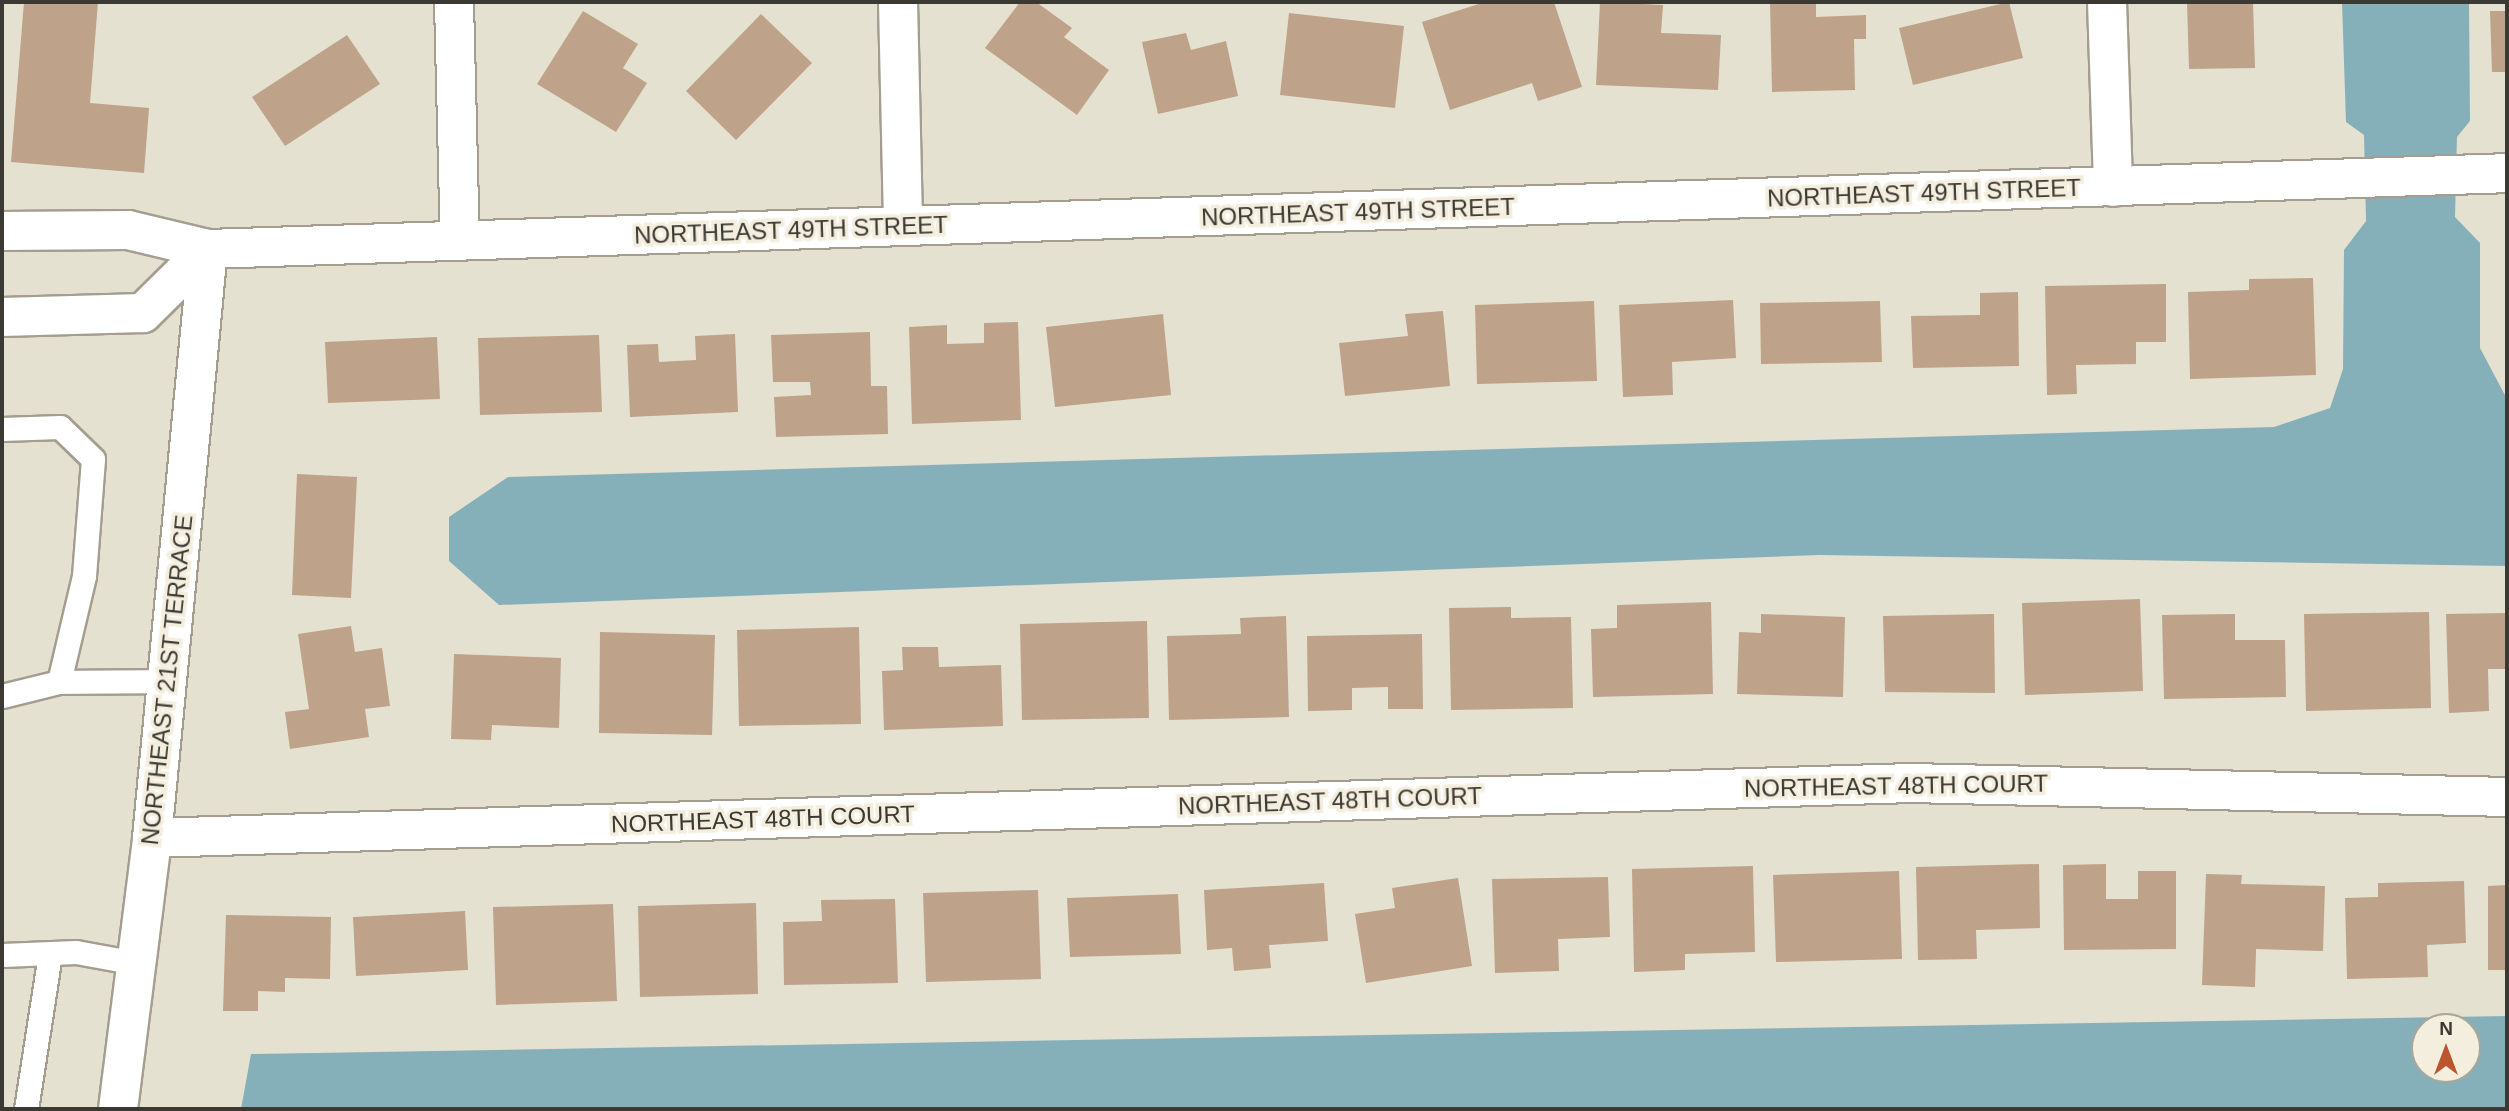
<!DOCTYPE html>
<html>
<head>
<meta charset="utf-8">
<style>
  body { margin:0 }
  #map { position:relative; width:2509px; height:1111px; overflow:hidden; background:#e5e1d1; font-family:Helvetica,sans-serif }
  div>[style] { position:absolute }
  .water>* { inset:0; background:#85b0ba }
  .building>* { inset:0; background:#bea289 }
  .roads { filter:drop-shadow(2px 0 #a39e90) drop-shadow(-2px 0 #a39e90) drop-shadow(0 2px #a39e90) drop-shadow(0 -2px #a39e90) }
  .service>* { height:23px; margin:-11.5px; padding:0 11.5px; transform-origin:11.5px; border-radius:11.5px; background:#fff }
  .minor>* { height:38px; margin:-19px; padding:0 19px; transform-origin:19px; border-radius:19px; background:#fff }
  .tertiary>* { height:38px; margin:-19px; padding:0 19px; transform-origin:19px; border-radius:19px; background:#fff }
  span { translate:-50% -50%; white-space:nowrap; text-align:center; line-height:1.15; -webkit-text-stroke:7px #f3eede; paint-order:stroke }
  .street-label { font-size:24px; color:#3b3933 }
  .frame { position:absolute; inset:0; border:4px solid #3b3933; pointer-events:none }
  .north { position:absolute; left:2411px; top:1013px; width:70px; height:70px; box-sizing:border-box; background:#f3eede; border:2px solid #a9a69a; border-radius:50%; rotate:0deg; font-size:19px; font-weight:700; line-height:28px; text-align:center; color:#3b3933 }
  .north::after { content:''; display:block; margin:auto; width:24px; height:32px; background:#bc542d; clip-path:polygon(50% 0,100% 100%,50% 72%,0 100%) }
</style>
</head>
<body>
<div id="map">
  <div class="water">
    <div style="clip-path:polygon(2342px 2px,2469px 2px,2470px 121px,2457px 137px,2455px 217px,2480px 243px,2480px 348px,2507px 399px,2507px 566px,1820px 555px,499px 605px,449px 561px,449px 517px,508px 477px,2274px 427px,2330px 408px,2343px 369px,2344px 250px,2366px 221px,2364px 135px,2346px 122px)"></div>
    <div style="clip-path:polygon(evenodd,2507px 1016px,2507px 1109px,241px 1109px,251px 1054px,2507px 1016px,2425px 1027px,2467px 1027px,2467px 1069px,2425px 1069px,2425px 1027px)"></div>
  </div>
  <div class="building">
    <div style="clip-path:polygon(24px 2px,98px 2px,90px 103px,149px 108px,144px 173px,11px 162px)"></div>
    <div style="clip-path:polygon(1020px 2px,1036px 2px,1072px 28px,1064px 37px,1109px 70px,1077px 115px,985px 48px)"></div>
    <div style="clip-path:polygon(1485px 2px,1554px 2px,1582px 87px,1538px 101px,1532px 83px,1450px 110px,1422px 22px)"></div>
    <div style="clip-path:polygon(1600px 2px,1663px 5px,1661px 33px,1721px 35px,1718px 90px,1596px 85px)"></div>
    <div style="clip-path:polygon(1770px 2px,1816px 2px,1816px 17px,1866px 15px,1866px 39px,1854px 39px,1855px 90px,1772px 92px)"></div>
    <div style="clip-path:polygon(2009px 2px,2023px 58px,1913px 85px,1899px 28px)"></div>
    <div style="clip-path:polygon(2187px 2px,2253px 2px,2255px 68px,2189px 69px)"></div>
    <div style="clip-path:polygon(583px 11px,638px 44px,623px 68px,647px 83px,616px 132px,537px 84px)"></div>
    <div style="clip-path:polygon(2490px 11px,2507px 11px,2507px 72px,2492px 72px)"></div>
    <div style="clip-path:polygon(1289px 13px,1404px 26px,1395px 108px,1280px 95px)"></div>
    <div style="clip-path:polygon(761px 14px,812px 63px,736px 140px,686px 91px)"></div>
    <div style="clip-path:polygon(1186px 33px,1191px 50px,1226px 41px,1238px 96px,1158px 114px,1142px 42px)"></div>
    <div style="clip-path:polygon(347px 35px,380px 84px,285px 146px,252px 97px)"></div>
    <div style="clip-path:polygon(2313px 278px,2316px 375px,2190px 379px,2188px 292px,2249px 290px,2249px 279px)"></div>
    <div style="clip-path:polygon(2166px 284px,2166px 342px,2136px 342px,2136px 364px,2076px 365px,2077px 394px,2047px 395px,2045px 286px)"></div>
    <div style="clip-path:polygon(2018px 292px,2019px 366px,1913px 368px,1911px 316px,1980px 315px,1980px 293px)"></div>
    <div style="clip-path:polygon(1733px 300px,1736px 358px,1672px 362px,1673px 395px,1623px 397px,1619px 305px)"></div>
    <div style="clip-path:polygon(1594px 301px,1597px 381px,1477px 384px,1475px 305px)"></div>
    <div style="clip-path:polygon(1880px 301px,1882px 362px,1761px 364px,1760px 303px)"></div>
    <div style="clip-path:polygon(1443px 311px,1450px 386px,1345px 396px,1339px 343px,1408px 336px,1405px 314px)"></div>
    <div style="clip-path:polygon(1163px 314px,1171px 395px,1055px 407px,1046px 327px)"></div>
    <div style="clip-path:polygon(1018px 322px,1021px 420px,912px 424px,909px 327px,947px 325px,947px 344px,984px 343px,984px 323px)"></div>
    <div style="clip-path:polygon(870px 332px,871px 386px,887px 386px,888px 434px,776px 437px,774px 397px,811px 395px,810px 382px,773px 382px,771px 335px)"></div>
    <div style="clip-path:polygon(735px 334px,738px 412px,630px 417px,627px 345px,658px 344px,659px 362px,696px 360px,695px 336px)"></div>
    <div style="clip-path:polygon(599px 335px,602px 412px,480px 415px,478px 338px)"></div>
    <div style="clip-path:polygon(437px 337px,440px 399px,328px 403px,325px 342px)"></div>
    <div style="clip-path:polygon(297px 474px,357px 477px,351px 598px,292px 595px)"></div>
    <div style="clip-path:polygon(2140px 599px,2143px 691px,2025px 695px,2022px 603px)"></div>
    <div style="clip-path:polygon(1711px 602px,1713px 694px,1593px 697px,1591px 629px,1617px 628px,1617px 605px)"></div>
    <div style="clip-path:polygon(1511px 607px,1511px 618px,1571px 617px,1573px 708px,1451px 710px,1449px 608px)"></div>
    <div style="clip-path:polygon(2429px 612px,2431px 708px,2306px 711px,2304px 614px)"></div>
    <div style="clip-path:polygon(2507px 613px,2507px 669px,2488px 669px,2489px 711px,2449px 713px,2446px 614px)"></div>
    <div style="clip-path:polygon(1761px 614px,1845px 617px,1843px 697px,1737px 694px,1739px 632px,1761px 633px)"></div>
    <div style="clip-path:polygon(1994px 614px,1995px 693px,1885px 692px,1883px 616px)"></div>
    <div style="clip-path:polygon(2235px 614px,2235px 640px,2285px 640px,2286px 697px,2164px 699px,2162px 615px)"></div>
    <div style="clip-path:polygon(1286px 616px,1289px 717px,1169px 720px,1167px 636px,1241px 634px,1240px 618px)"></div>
    <div style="clip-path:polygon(1147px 621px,1149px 718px,1022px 720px,1020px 624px)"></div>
    <div style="clip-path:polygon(351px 626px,355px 652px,382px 648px,390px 706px,365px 709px,369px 737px,290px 749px,285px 712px,309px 709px,298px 634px)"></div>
    <div style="clip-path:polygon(859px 627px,861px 724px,739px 726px,737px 630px)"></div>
    <div style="clip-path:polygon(600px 632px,715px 635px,712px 735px,599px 733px)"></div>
    <div style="clip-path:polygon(1422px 634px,1423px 709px,1388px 709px,1388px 687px,1352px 688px,1352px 710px,1308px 711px,1307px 636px)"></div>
    <div style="clip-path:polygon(902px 647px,938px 647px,939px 667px,1001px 665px,1003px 726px,884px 730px,882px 671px,903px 670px)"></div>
    <div style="clip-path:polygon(454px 654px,561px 658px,559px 728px,492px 725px,491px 740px,451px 739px)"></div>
    <div style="clip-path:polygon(2039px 864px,2040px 928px,1976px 930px,1977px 959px,1918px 960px,1916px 867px)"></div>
    <div style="clip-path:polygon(2106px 864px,2106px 899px,2138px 899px,2138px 871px,2176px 871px,2176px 949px,2064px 950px,2063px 865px)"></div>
    <div style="clip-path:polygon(1753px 866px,1755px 952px,1685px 954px,1685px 970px,1634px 972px,1632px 869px)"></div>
    <div style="clip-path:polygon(1899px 871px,1902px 959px,1776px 962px,1773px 875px)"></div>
    <div style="clip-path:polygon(2206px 874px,2242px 875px,2241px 884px,2325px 886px,2323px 951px,2256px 949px,2255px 987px,2202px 985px)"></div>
    <div style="clip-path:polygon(1608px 877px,1610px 937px,1558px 939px,1559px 971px,1495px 973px,1492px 879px)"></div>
    <div style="clip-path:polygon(1458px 878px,1472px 966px,1366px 983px,1355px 914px,1395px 908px,1392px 888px)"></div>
    <div style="clip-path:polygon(2464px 881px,2466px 943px,2427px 945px,2428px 977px,2347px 979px,2345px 898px,2378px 897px,2378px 883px)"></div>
    <div style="clip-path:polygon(1324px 883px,1328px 941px,1269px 945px,1271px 968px,1234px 971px,1232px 948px,1207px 950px,1204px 890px)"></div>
    <div style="clip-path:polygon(2507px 885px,2507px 970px,2488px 970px,2488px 886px)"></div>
    <div style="clip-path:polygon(1038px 890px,1041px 979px,926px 982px,923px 893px)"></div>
    <div style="clip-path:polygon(1178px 894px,1181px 954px,1070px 957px,1067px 898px)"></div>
    <div style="clip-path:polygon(895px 899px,898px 983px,784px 985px,783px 922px,822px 921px,821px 900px)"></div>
    <div style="clip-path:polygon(756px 903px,758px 994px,640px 997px,638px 906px)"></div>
    <div style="clip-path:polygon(613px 904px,617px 1001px,496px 1005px,493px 907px)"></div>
    <div style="clip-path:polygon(465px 911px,468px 970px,356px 976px,353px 917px)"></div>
    <div style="clip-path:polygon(226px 915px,331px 917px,330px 979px,285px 978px,285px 992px,258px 991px,258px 1011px,223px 1011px)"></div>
  </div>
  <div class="roads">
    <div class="service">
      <div style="left:2px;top:429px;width:58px;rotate:-2deg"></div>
      <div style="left:60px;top:427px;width:46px;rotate:44.1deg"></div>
      <div style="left:93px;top:459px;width:117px;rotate:94.4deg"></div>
      <div style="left:84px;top:576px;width:109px;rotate:103.3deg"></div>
      <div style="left:2px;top:696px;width:59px;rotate:-13.8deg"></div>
      <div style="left:59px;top:682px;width:108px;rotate:-0.5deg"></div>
      <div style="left:2px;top:955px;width:74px;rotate:-2.3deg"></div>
      <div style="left:76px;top:952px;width:61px;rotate:10.4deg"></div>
      <div style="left:26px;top:1109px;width:157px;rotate:-81.2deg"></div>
    </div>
    <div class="minor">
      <div style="left:454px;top:2px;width:239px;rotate:88.6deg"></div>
      <div style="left:898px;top:2px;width:224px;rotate:88.7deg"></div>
      <div style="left:2107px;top:2px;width:185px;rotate:88.1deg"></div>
      <div style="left:152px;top:838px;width:1759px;rotate:-1.79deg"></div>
      <div style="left:1910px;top:783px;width:597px;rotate:1.34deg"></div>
    </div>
    <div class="tertiary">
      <div style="left:2px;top:231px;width:126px;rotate:-0.5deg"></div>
      <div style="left:128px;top:230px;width:82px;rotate:13.4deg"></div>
      <div style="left:208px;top:249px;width:2300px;rotate:-1.89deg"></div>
      <div style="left:2px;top:317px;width:141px;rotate:-1.6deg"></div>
      <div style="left:143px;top:313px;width:91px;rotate:-44.6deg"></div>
      <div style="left:118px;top:1109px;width:273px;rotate:-82.8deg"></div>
      <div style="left:152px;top:838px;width:592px;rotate:-84.57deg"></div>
    </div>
  </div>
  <div class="street-label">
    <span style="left:1924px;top:193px;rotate:-2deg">NORTHEAST 49TH STREET</span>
    <span style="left:1358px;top:212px;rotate:-2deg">NORTHEAST 49TH STREET</span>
    <span style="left:791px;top:230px;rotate:-2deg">NORTHEAST 49TH STREET</span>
    <span style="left:167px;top:680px;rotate:-84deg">NORTHEAST 21ST TERRACE</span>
    <span style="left:1896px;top:786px;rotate:-1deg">NORTHEAST 48TH COURT</span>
    <span style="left:1330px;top:801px;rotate:-2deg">NORTHEAST 48TH COURT</span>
    <span style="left:763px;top:819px;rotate:-2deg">NORTHEAST 48TH COURT</span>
  </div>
  <div class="frame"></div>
  <div class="north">N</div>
</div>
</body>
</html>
